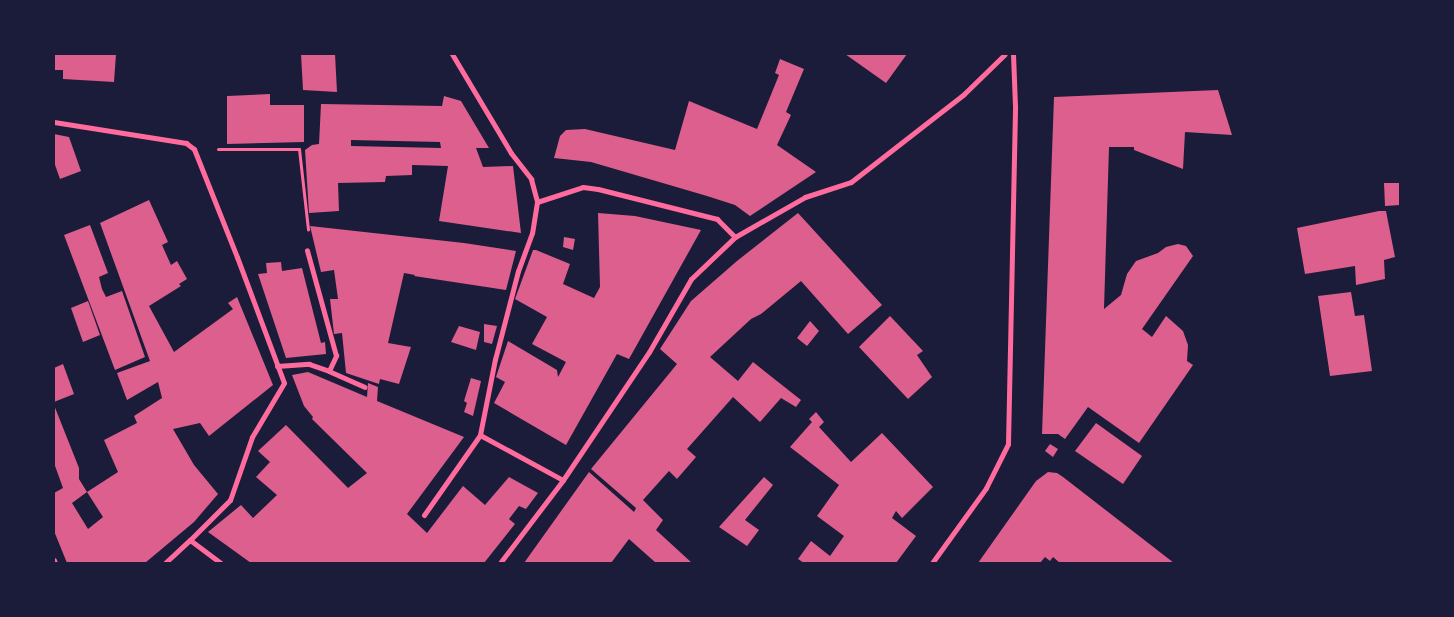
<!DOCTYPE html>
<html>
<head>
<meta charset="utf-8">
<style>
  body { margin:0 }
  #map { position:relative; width:1454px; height:617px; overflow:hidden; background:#1b1b3a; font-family:"DM Sans",sans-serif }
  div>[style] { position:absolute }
  .building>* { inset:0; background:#dd5f8e }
  .path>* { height:3px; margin:-1.5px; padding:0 1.5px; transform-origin:1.5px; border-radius:1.5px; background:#ff6b9d }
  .pedestrian>* { height:4.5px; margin:-2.25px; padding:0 2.25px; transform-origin:2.25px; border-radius:2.25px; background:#ff6b9d }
  .minor>* { height:5px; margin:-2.5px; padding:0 2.5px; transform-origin:2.5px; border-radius:2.5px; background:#ff6b9d }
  span { translate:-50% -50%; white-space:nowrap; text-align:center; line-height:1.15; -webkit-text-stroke:4.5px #1b1b3a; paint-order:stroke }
  .frame { position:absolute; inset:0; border:55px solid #1b1b3a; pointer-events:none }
</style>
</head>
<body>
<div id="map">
  <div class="building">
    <div style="clip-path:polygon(54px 54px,116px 54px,114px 82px,63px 79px,63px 70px,54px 70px)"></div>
    <div style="clip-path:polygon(301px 54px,335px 54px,337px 92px,303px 90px)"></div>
    <div style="clip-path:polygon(845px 54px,907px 54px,886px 83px)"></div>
    <div style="clip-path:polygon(780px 59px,804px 69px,786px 112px,791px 115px,777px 145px,816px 172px,750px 216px,735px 205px,707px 196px,591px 162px,554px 158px,560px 136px,566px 130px,585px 129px,675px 150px,689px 101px,757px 129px,779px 75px,775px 73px)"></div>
    <div style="clip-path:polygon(1218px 90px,1232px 135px,1185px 132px,1183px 169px,1134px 150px,1134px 147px,1109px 147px,1104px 309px,1121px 295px,1127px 274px,1136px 261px,1158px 253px,1166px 247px,1178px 244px,1186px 246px,1193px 256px,1142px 329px,1152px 337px,1166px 316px,1183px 331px,1188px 345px,1187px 361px,1193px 365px,1139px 443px,1088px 407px,1065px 439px,1058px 434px,1042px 434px,1054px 97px)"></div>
    <div style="clip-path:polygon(270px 94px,270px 105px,304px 105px,304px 142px,227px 144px,227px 96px)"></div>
    <div style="clip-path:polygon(evenodd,444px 96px,461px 101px,489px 148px,476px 148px,483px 167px,513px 166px,521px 233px,439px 221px,448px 166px,412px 165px,412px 175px,386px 176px,385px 182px,338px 183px,339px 211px,309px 213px,305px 150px,312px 145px,319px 144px,321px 104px,442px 106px,444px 96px,351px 140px,440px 142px,441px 148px,351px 146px,351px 140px)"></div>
    <div style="clip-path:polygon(54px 134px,69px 137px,81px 171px,60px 179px,54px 162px)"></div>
    <div style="clip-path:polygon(1384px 183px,1400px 183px,1400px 205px,1385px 206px)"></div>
    <div style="clip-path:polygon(149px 200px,168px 242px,162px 245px,171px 265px,177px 261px,187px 279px,179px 284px,181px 286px,149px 306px,174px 352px,233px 309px,228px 303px,237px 297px,273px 385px,209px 436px,200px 423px,173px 429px,194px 465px,218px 494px,194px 522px,145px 563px,67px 563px,54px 531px,54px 493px,63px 488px,54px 463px,54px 405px,79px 468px,79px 479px,87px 492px,72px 503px,88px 529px,103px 517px,87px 492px,118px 472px,104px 440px,137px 423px,134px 416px,162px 398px,158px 382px,127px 400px,117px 373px,150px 361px,100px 223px)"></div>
    <div style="clip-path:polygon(1379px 211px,1386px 211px,1395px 257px,1384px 260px,1385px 279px,1356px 285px,1355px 266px,1305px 274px,1297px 228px)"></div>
    <div style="clip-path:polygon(598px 213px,635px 216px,701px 230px,629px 359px,617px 354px,566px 445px,494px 403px,505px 382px,496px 377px,508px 341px,557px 370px,558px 377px,566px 362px,532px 344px,547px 317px,515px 299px,533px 250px,536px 250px,570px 264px,563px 284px,594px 298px,600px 287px)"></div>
    <div style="clip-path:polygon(798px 213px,882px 305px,848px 334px,801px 281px,761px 314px,751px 319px,710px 357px,738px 381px,753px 362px,801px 400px,796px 407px,781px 398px,760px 422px,733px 397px,687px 449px,696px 457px,677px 479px,669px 471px,643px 500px,663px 520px,656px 530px,692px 563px,656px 563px,629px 539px,611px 563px,524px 563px,589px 472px,634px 512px,636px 508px,591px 469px,677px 364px,660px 349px,691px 301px,737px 261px)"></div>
    <div style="clip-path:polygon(90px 225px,108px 273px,99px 277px,102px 289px,106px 297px,122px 291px,145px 357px,115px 370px,64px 235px)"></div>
    <div style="clip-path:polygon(310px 226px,464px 243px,516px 251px,506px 290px,414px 276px,415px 275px,404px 273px,388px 343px,411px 347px,399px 384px,380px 379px,379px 384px,346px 373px,342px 333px,334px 334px,330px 299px,338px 299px,334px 270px,321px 272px)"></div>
    <div style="clip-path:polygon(564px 237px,575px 239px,573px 250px,563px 247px)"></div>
    <div style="clip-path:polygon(281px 262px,282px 271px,302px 268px,321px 343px,325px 342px,326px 354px,286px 358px,258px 274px,267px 273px,266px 263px)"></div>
    <div style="clip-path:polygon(1351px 292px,1355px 316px,1364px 315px,1372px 371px,1330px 376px,1318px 296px)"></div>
    <div style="clip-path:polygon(88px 301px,100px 335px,83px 342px,71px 308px)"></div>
    <div style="clip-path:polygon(890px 316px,923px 351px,917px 355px,932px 377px,908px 399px,859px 347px)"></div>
    <div style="clip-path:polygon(810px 321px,819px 331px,807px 346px,797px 338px)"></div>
    <div style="clip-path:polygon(484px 324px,497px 326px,492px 344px,484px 342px)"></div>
    <div style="clip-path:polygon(459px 326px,480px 332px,476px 350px,451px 342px)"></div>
    <div style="clip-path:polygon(63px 364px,74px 394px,54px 402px,54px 368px)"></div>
    <div style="clip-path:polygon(308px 372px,367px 397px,368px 383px,378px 387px,377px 401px,464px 437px,407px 514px,427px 533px,463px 486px,485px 505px,509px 477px,538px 493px,526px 509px,519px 506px,509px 519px,515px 524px,484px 563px,251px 563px,208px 532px,241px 505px,253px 518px,277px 495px,256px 477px,270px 462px,258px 451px,286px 425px,348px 488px,367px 473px,312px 419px,313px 417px,304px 406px,292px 375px)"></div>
    <div style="clip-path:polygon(471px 378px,481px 381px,473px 416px,464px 412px,467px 403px,464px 401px)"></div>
    <div style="clip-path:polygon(816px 412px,824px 422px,819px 427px,851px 462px,882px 433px,933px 487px,902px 518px,896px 511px,892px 518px,916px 536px,896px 563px,804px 563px,798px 559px,811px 541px,830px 556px,844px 536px,817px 516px,839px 485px,790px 447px,812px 422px,809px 419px)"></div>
    <div style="clip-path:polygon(1096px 423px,1142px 456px,1123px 484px,1075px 451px)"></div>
    <div style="clip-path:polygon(1050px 444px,1058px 449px,1053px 457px,1045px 451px)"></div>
    <div style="clip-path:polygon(1048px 472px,1057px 473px,1063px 477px,1174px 563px,1060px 563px,1053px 557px,1050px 561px,1045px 557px,1040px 563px,978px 563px,1036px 481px)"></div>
    <div style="clip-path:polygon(764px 477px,773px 485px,745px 520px,759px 530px,747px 546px,719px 527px)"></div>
  </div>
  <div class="path">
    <div style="left:218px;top:149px;width:81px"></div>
    <div style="left:299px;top:149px;width:81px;rotate:83.6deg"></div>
  </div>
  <div class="pedestrian">
    <div style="left:277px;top:366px;width:32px;rotate:-4deg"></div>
    <div style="left:309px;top:364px;width:21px;rotate:19deg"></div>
    <div style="left:329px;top:371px;width:17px;rotate:-65deg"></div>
    <div style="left:336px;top:356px;width:109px;rotate:-105.4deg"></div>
    <div style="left:329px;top:371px;width:39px;rotate:24deg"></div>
  </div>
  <div class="minor">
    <div style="left:452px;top:54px;width:115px;rotate:59.2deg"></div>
    <div style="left:511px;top:153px;width:33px;rotate:52deg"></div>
    <div style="left:531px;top:179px;width:24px;rotate:75deg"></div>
    <div style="left:537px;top:202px;width:31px;rotate:99deg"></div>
    <div style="left:532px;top:233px;width:40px;rotate:110.2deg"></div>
    <div style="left:518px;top:271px;width:91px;rotate:104.6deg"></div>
    <div style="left:495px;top:359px;width:77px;rotate:101.2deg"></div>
    <div style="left:54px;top:122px;width:134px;rotate:9deg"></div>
    <div style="left:186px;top:143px;width:10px;rotate:37deg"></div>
    <div style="left:194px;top:149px;width:116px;rotate:68.3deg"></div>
    <div style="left:237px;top:257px;width:134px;rotate:69.5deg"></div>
    <div style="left:284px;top:383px;width:63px;rotate:120.7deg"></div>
    <div style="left:252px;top:437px;width:67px;rotate:109.2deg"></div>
    <div style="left:230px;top:500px;width:57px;rotate:135deg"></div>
    <div style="left:537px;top:202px;width:48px;rotate:-18.1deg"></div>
    <div style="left:583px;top:187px;width:15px;rotate:8deg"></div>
    <div style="left:598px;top:189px;width:123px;rotate:14.1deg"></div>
    <div style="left:717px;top:219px;width:25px;rotate:45deg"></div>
    <div style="left:424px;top:515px;width:98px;rotate:-55deg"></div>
    <div style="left:480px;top:435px;width:94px;rotate:28.5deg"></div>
    <div style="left:54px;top:560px;width:3px;rotate:72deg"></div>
    <div style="left:165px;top:563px;width:34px;rotate:-43deg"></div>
    <div style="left:190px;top:540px;width:38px;rotate:37deg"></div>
    <div style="left:500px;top:563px;width:104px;rotate:-52.8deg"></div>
    <div style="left:563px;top:480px;width:154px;rotate:-56.1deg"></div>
    <div style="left:649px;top:352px;width:84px;rotate:-60.1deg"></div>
    <div style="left:691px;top:279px;width:61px;rotate:-43.7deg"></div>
    <div style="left:735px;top:237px;width:81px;rotate:-29.7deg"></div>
    <div style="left:805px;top:197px;width:48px;rotate:-18.1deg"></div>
    <div style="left:851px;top:182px;width:143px;rotate:-37.9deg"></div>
    <div style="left:964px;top:94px;width:57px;rotate:-44.3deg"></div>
    <div style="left:932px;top:563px;width:92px;rotate:-54.2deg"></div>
    <div style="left:986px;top:488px;width:49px;rotate:-63.4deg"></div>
    <div style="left:1008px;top:444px;width:338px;rotate:-88.8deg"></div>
    <div style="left:1015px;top:106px;width:52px;rotate:-92.2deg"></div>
  </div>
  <div class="frame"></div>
</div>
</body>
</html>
